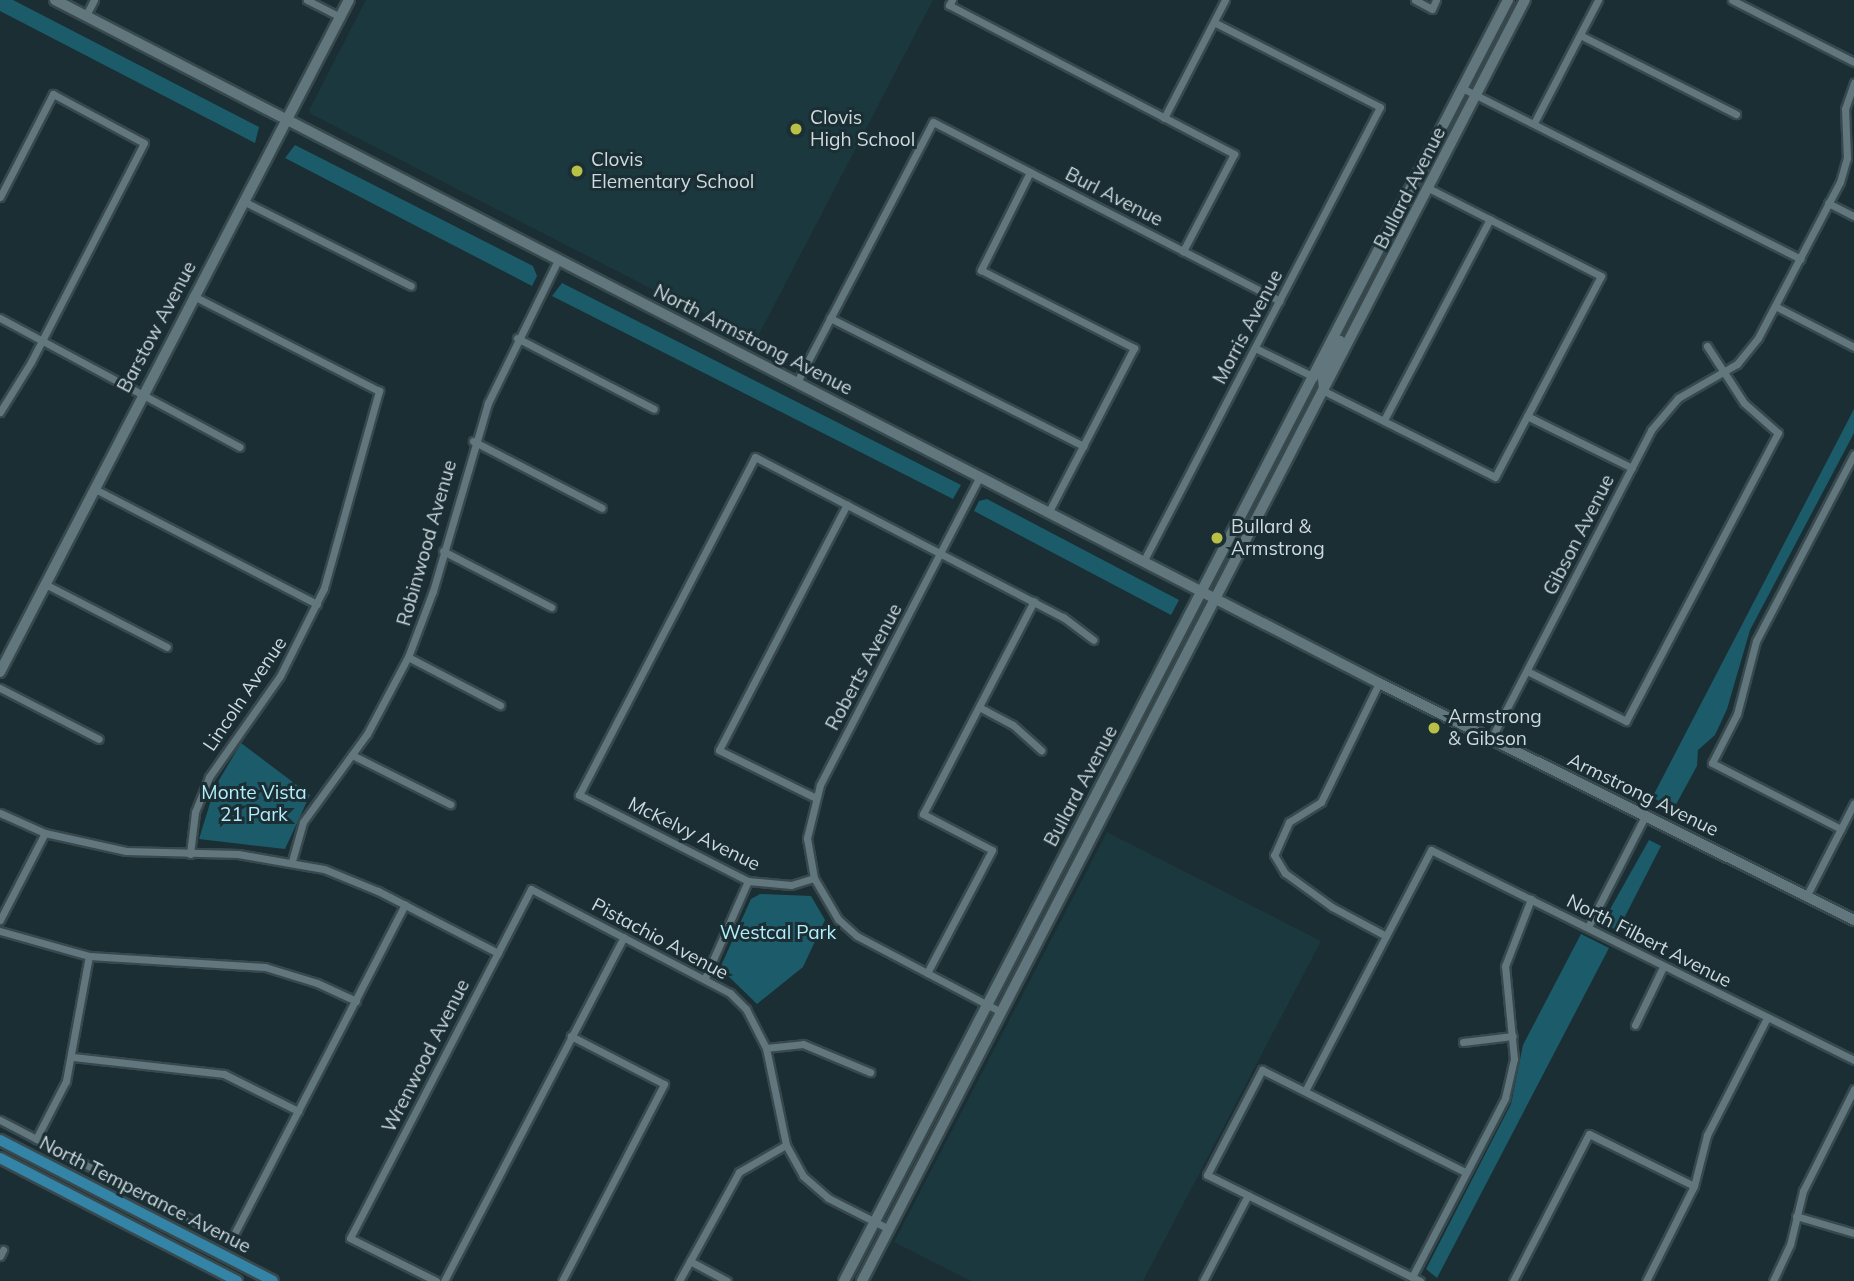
<!DOCTYPE html>
<html>
<head>
<meta charset="utf-8">
<style>
  body { margin:0 }
  #map { position:relative; width:1854px; height:1281px; overflow:hidden; background:#1a2e33; font-family:Mulish,sans-serif }
  div>[style] { position:absolute }
  .built>* { inset:0; background:#1b383f }
  .green>* { inset:0; background:#1c5c6a }
  .roads { filter:drop-shadow(2px 0 #38494d) drop-shadow(-2px 0 #38494d) drop-shadow(0 2px #38494d) drop-shadow(0 -2px #38494d) }
  .street>* { height:7px; margin:-3.5px; padding:0 3.5px; transform-origin:3.5px; border-radius:3.5px; background:#61777d }
  .secondary>* { height:10px; margin:-5px; padding:0 5px; transform-origin:5px; border-radius:5px; background:#61777d }
  .primary>* { height:10px; margin:-5px; padding:0 5px; transform-origin:5px; border-radius:5px; background:#3484a8 }
  .dots>* { width:19px; height:19px; translate:-50% -50%; box-sizing:border-box; border:4px solid #1a2e33; border-radius:50% }
  span { translate:-50% -50%; white-space:nowrap; text-align:center; line-height:1.15; -webkit-text-stroke:6px #1a2e33; paint-order:stroke }
  .poi-label { font-size:19px; color:#cedadd }
  .left { translate:0 -50%; text-align:left }
  .street-label { font-size:19px; color:#cedadd }
  .park-label { font-size:19px; color:#b3eefd }
</style>
</head>
<body>
<div id="map">
  <div class="built">
    <div style="clip-path:polygon(366px 0,933px 0,755px 342px,311px 114px,309px 110px)"></div>
    <div style="clip-path:polygon(1107px 832px,1321px 941px,1143px 1281px,971px 1281px,894px 1242px)"></div>
  </div>
  <div class="green">
    <div style="clip-path:polygon(0 0,13px 0,259px 127px,255px 143px,0 11px)"></div>
    <div style="clip-path:polygon(295px 145px,533px 266px,537px 276px,532px 286px,285px 158px)"></div>
    <div style="clip-path:polygon(562px 283px,961px 485px,953px 499px,552px 296px)"></div>
    <div style="clip-path:polygon(1854px 409px,1854px 433px,1750px 630px,1727px 709px,1715px 735px,1698px 750px,1697px 766px,1674px 808px,1652px 798px)"></div>
    <div style="clip-path:polygon(987px 499px,1179px 600px,1171px 615px,974px 511px,979px 501px)"></div>
    <div style="clip-path:polygon(241px 743px,310px 795px,285px 849px,199px 839px,215px 787px)"></div>
    <div style="clip-path:polygon(1649px 840px,1661px 846px,1617px 932px,1604px 920px)"></div>
    <div style="clip-path:polygon(760px 894px,811px 896px,825px 920px,803px 967px,757px 1004px,720px 968px,751px 899px)"></div>
    <div style="clip-path:polygon(1581px 934px,1609px 948px,1437px 1278px,1426px 1269px,1511px 1104px,1523px 1045px)"></div>
  </div>
  <div class="roads">
    <div class="street">
      <div style="left:307px;top:0;width:38px;rotate:27deg"></div>
      <div style="left:952px;top:0;width:6px;rotate:121deg"></div>
      <div style="left:949px;top:5px;width:322px;rotate:27.6deg"></div>
      <div style="left:1234px;top:154px;width:110px;rotate:117.7deg"></div>
      <div style="left:1415px;top:0;width:19px;rotate:28deg"></div>
      <div style="left:1432px;top:9px;width:10px;rotate:-66deg"></div>
      <div style="left:1732px;top:0;width:137px;rotate:26.9deg"></div>
      <div style="left:86px;top:15px;width:17px;rotate:-62deg"></div>
      <div style="left:1580px;top:35px;width:175px;rotate:26.9deg"></div>
      <div style="left:1464px;top:89px;width:377px;rotate:26.8deg"></div>
      <div style="left:1164px;top:118px;width:133px;rotate:-62.7deg"></div>
      <div style="left:1534px;top:123px;width:139px;rotate:-62.5deg"></div>
      <div style="left:1030px;top:172px;width:110px;rotate:116.6deg"></div>
      <div style="left:981px;top:270px;width:172px;rotate:27deg"></div>
      <div style="left:1134px;top:348px;width:186px;rotate:117.5deg"></div>
      <div style="left:0;top:197px;width:116px;rotate:-62.8deg"></div>
      <div style="left:53px;top:94px;width:103px;rotate:28.3deg"></div>
      <div style="left:144px;top:143px;width:246px;rotate:117.3deg"></div>
      <div style="left:31px;top:362px;width:59px;rotate:121.8deg"></div>
      <div style="left:243px;top:201px;width:188px;rotate:26.8deg"></div>
      <div style="left:1828px;top:203px;width:29px;rotate:27deg"></div>
      <div style="left:1775px;top:306px;width:89px;rotate:27.4deg"></div>
      <div style="left:0;top:318px;width:272px;rotate:28.3deg"></div>
      <div style="left:830px;top:318px;width:284px;rotate:26.8deg"></div>
      <div style="left:517px;top:338px;width:154px;rotate:27.4deg"></div>
      <div style="left:1255px;top:348px;width:66px;rotate:26.2deg"></div>
      <div style="left:797px;top:382px;width:293px;rotate:-62.4deg"></div>
      <div style="left:933px;top:122px;width:390px;rotate:27.3deg"></div>
      <div style="left:1324px;top:391px;width:191px;rotate:26.7deg"></div>
      <div style="left:1495px;top:477px;width:227px;rotate:-62.2deg"></div>
      <div style="left:1601px;top:276px;width:192px;rotate:-153deg"></div>
      <div style="left:1527px;top:416px;width:117px;rotate:26.3deg"></div>
      <div style="left:1384px;top:420px;width:227px;rotate:-62.2deg"></div>
      <div style="left:473px;top:441px;width:145px;rotate:27.4deg"></div>
      <div style="left:979px;top:478px;width:346px;rotate:117.4deg"></div>
      <div style="left:820px;top:785px;width:55px;rotate:103.8deg"></div>
      <div style="left:807px;top:838px;width:41px;rotate:80.1deg"></div>
      <div style="left:814px;top:878px;width:48px;rotate:59.7deg"></div>
      <div style="left:838px;top:919px;width:25px;rotate:42deg"></div>
      <div style="left:857px;top:936px;width:163px;rotate:27.8deg"></div>
      <div style="left:95px;top:489px;width:250px;rotate:27.4deg"></div>
      <div style="left:443px;top:551px;width:122px;rotate:27.4deg"></div>
      <div style="left:1143px;top:562px;width:513px;rotate:-62.49deg"></div>
      <div style="left:1380px;top:107px;width:186px;rotate:-152.9deg"></div>
      <div style="left:45px;top:584px;width:137px;rotate:27.3deg"></div>
      <div style="left:408px;top:657px;width:104px;rotate:27.6deg"></div>
      <div style="left:1527px;top:671px;width:111px;rotate:26.8deg"></div>
      <div style="left:1626px;top:721px;width:326px;rotate:-62.2deg"></div>
      <div style="left:1778px;top:433px;width:45px;rotate:-138.6deg"></div>
      <div style="left:1744px;top:403px;width:68px;rotate:-123deg"></div>
      <div style="left:1379px;top:683px;width:132px;rotate:116deg"></div>
      <div style="left:1321px;top:802px;width:38px;rotate:148deg"></div>
      <div style="left:1289px;top:822px;width:36px;rotate:114deg"></div>
      <div style="left:1274px;top:855px;width:21px;rotate:59deg"></div>
      <div style="left:1285px;top:873px;width:58px;rotate:35.9deg"></div>
      <div style="left:1332px;top:907px;width:61px;rotate:28.2deg"></div>
      <div style="left:0;top:688px;width:111px;rotate:27.3deg"></div>
      <div style="left:979px;top:707px;width:38px;rotate:28deg"></div>
      <div style="left:1013px;top:725px;width:38px;rotate:42deg"></div>
      <div style="left:1491px;top:739px;width:348px;rotate:-62.6deg"></div>
      <div style="left:1651px;top:430px;width:42px;rotate:-49.8deg"></div>
      <div style="left:1678px;top:398px;width:68px;rotate:-30deg"></div>
      <div style="left:1737px;top:364px;width:33px;rotate:-51deg"></div>
      <div style="left:1758px;top:338px;width:176px;rotate:-62.3deg"></div>
      <div style="left:1840px;top:182px;width:25px;rotate:-74deg"></div>
      <div style="left:1847px;top:158px;width:49px;rotate:-92.3deg"></div>
      <div style="left:1845px;top:109px;width:28px;rotate:-71deg"></div>
      <div style="left:352px;top:755px;width:110px;rotate:26.6deg"></div>
      <div style="left:814px;top:797px;width:106px;rotate:-153.7deg"></div>
      <div style="left:719px;top:750px;width:277px;rotate:-62.5deg"></div>
      <div style="left:0;top:813px;width:49px;rotate:24deg"></div>
      <div style="left:45px;top:833px;width:83px;rotate:12.5deg"></div>
      <div style="left:126px;top:851px;width:112px;rotate:1.5deg"></div>
      <div style="left:238px;top:854px;width:87px;rotate:9.9deg"></div>
      <div style="left:324px;top:869px;width:58px;rotate:22.2deg"></div>
      <div style="left:378px;top:891px;width:135px;rotate:27.3deg"></div>
      <div style="left:1841px;top:829px;width:145px;rotate:-152.9deg"></div>
      <div style="left:1712px;top:763px;width:55px;rotate:-63deg"></div>
      <div style="left:1737px;top:714px;width:75px;rotate:-75.4deg"></div>
      <div style="left:1756px;top:641px;width:211px;rotate:-62.3deg"></div>
      <div style="left:190px;top:854px;width:42px;rotate:-83.2deg"></div>
      <div style="left:195px;top:812px;width:38px;rotate:-68deg"></div>
      <div style="left:209px;top:777px;width:123px;rotate:-54.9deg"></div>
      <div style="left:280px;top:676px;width:98px;rotate:-63.4deg"></div>
      <div style="left:324px;top:588px;width:205px;rotate:-74.4deg"></div>
      <div style="left:379px;top:391px;width:209px;rotate:-152.9deg"></div>
      <div style="left:292px;top:861px;width:41px;rotate:-74.2deg"></div>
      <div style="left:303px;top:822px;width:109px;rotate:-54deg"></div>
      <div style="left:367px;top:734px;width:87px;rotate:-62deg"></div>
      <div style="left:408px;top:657px;width:71px;rotate:-69.3deg"></div>
      <div style="left:433px;top:591px;width:196px;rotate:-73.7deg"></div>
      <div style="left:488px;top:403px;width:159px;rotate:-63.9deg"></div>
      <div style="left:814px;top:878px;width:24px;rotate:163deg"></div>
      <div style="left:791px;top:885px;width:43px;rotate:-174.7deg"></div>
      <div style="left:748px;top:881px;width:190px;rotate:-153deg"></div>
      <div style="left:579px;top:795px;width:381px;rotate:-62.5deg"></div>
      <div style="left:755px;top:457px;width:347px;rotate:27.5deg"></div>
      <div style="left:1063px;top:617px;width:38px;rotate:37deg"></div>
      <div style="left:1807px;top:895px;width:103px;rotate:-62.9deg"></div>
      <div style="left:0;top:920px;width:98px;rotate:-62.7deg"></div>
      <div style="left:1588px;top:927px;width:125px;rotate:-62.8deg"></div>
      <div style="left:0;top:931px;width:92px;rotate:15.7deg"></div>
      <div style="left:89px;top:956px;width:176px;rotate:3.6deg"></div>
      <div style="left:265px;top:967px;width:54px;rotate:17.1deg"></div>
      <div style="left:317px;top:983px;width:43px;rotate:24.8deg"></div>
      <div style="left:927px;top:973px;width:139px;rotate:-62.1deg"></div>
      <div style="left:992px;top:850px;width:78px;rotate:-152.4deg"></div>
      <div style="left:923px;top:814px;width:240px;rotate:-62.5deg"></div>
      <div style="left:705px;top:978px;width:106px;rotate:-66.1deg"></div>
      <div style="left:1635px;top:1025px;width:64px;rotate:-64.2deg"></div>
      <div style="left:1463px;top:1042px;width:50px;rotate:-6.8deg"></div>
      <div style="left:766px;top:1048px;width:37px;rotate:-6deg"></div>
      <div style="left:803px;top:1044px;width:73px;rotate:22.7deg"></div>
      <div style="left:73px;top:1057px;width:152px;rotate:6.4deg"></div>
      <div style="left:224px;top:1074px;width:83px;rotate:26.6deg"></div>
      <div style="left:1305px;top:1091px;width:272px;rotate:-62.4deg"></div>
      <div style="left:1431px;top:850px;width:472px;rotate:26.4deg"></div>
      <div style="left:0;top:1120px;width:260px;rotate:27.5deg"></div>
      <div style="left:231px;top:1240px;width:378px;rotate:-62.6deg"></div>
      <div style="left:36px;top:1139px;width:65px;rotate:-62.7deg"></div>
      <div style="left:66px;top:1081px;width:127px;rotate:-79.6deg"></div>
      <div style="left:1796px;top:1216px;width:60px;rotate:16.3deg"></div>
      <div style="left:0;top:1256px;width:7px;rotate:-63deg"></div>
      <div style="left:690px;top:1261px;width:42px;rotate:28.4deg"></div>
      <div style="left:1412px;top:1277px;width:202px;rotate:-62.5deg"></div>
      <div style="left:1505px;top:1098px;width:40px;rotate:-77deg"></div>
      <div style="left:1514px;top:1059px;width:93px;rotate:-95.5deg"></div>
      <div style="left:1505px;top:966px;width:72px;rotate:-68.8deg"></div>
      <div style="left:436px;top:1281px;width:96px;rotate:-153.4deg"></div>
      <div style="left:350px;top:1238px;width:393px;rotate:-62.6deg"></div>
      <div style="left:531px;top:889px;width:225px;rotate:27.6deg"></div>
      <div style="left:730px;top:993px;width:23px;rotate:45deg"></div>
      <div style="left:746px;top:1009px;width:44px;rotate:62.9deg"></div>
      <div style="left:766px;top:1048px;width:99px;rotate:78.3deg"></div>
      <div style="left:786px;top:1145px;width:35px;rotate:61deg"></div>
      <div style="left:803px;top:1176px;width:33px;rotate:41deg"></div>
      <div style="left:828px;top:1198px;width:68px;rotate:26.9deg"></div>
      <div style="left:444px;top:1281px;width:388px;rotate:-62.4deg"></div>
      <div style="left:562px;top:1281px;width:222px;rotate:-62.6deg"></div>
      <div style="left:664px;top:1084px;width:105px;rotate:-152.7deg"></div>
      <div style="left:679px;top:1281px;width:124px;rotate:-61.2deg"></div>
      <div style="left:739px;top:1172px;width:54px;rotate:-29.9deg"></div>
      <div style="left:1203px;top:1281px;width:97px;rotate:-62.4deg"></div>
      <div style="left:1420px;top:1281px;width:238px;rotate:-153.5deg"></div>
      <div style="left:1207px;top:1175px;width:119px;rotate:-62.4deg"></div>
      <div style="left:1262px;top:1070px;width:227px;rotate:26.7deg"></div>
      <div style="left:1513px;top:1281px;width:165px;rotate:-62.7deg"></div>
      <div style="left:1589px;top:1134px;width:117px;rotate:26.3deg"></div>
      <div style="left:1646px;top:1281px;width:106px;rotate:-63.2deg"></div>
      <div style="left:1694px;top:1186px;width:53px;rotate:-75.7deg"></div>
      <div style="left:1707px;top:1135px;width:131px;rotate:-62.9deg"></div>
      <div style="left:1773px;top:1281px;width:40px;rotate:-65deg"></div>
      <div style="left:1790px;top:1245px;width:56px;rotate:-76.5deg"></div>
      <div style="left:1803px;top:1191px;width:114px;rotate:-63.4deg"></div>
    </div>
    <div class="secondary">
      <div style="left:55px;top:0;width:1490px;rotate:27.29deg"></div>
      <div style="left:1379px;top:683px;width:531px;rotate:26.52deg"></div>
      <div style="left:1324px;top:390px;width:12px;rotate:-95deg"></div>
      <div style="left:1323px;top:378px;width:41px;rotate:-65.3deg"></div>
      <div style="left:0;top:672px;width:757px;rotate:-62.56deg"></div>
      <div style="left:844px;top:1281px;width:1443px;rotate:-62.6deg"></div>
      <div style="left:862px;top:1281px;width:1442px;rotate:-62.64deg"></div>
    </div>
    <div class="primary">
      <div style="left:0;top:1140px;width:307px;rotate:27.3deg"></div>
      <div style="left:0;top:1158px;width:267px;rotate:27.4deg"></div>
    </div>
  </div>
  <div class="dots">
    <div style="left:796px;top:129px;background:#b8c146"></div>
    <div style="left:577px;top:171px;background:#b8c146"></div>
    <div style="left:1217px;top:538px;background:#b8c146"></div>
    <div style="left:1434px;top:728px;background:#b8c146"></div>
  </div>
  <div class="poi-label">
    <span class="left" style="left:810px;top:129px">Clovis<br>High School</span>
    <span class="left" style="left:591px;top:171px">Clovis<br>Elementary School</span>
    <span class="left" style="left:1231px;top:538px">Bullard &amp;<br>Armstrong</span>
    <span class="left" style="left:1448px;top:728px">Armstrong<br>&amp; Gibson</span>
  </div>
  <div class="street-label">
    <span style="left:1410px;top:188px;rotate:-63deg">Bullard Avenue</span>
    <span style="left:1114px;top:197px;rotate:27deg">Burl Avenue</span>
    <span style="left:157px;top:327px;rotate:-62deg">Barstow Avenue</span>
    <span style="left:1248px;top:327px;rotate:-62deg">Morris Avenue</span>
    <span style="left:753px;top:340px;rotate:27deg">North Armstrong Avenue</span>
    <span style="left:1579px;top:535px;rotate:-63deg">Gibson Avenue</span>
    <span style="left:427px;top:543px;rotate:-74deg">Robinwood Avenue</span>
    <span style="left:864px;top:667px;rotate:-62deg">Roberts Avenue</span>
    <span style="left:245px;top:694px;rotate:-56deg">Lincoln Avenue</span>
    <span style="left:1081px;top:786px;rotate:-62deg">Bullard Avenue</span>
    <span style="left:1643px;top:795px;rotate:26deg">Armstrong Avenue</span>
    <span style="left:694px;top:834px;rotate:26deg">McKelvy Avenue</span>
    <span style="left:660px;top:939px;rotate:28deg">Pistachio Avenue</span>
    <span style="left:1649px;top:941px;rotate:27deg">North Filbert Avenue</span>
    <span style="left:426px;top:1056px;rotate:-63deg">Wrenwood Avenue</span>
    <span style="left:145px;top:1195px;rotate:27deg">North Temperance Avenue</span>
  </div>
  <div class="park-label">
    <span style="left:254px;top:804px">Monte Vista<br>21 Park</span>
    <span style="left:778px;top:933px">Westcal Park</span>
  </div>
</div>
</body>
</html>
